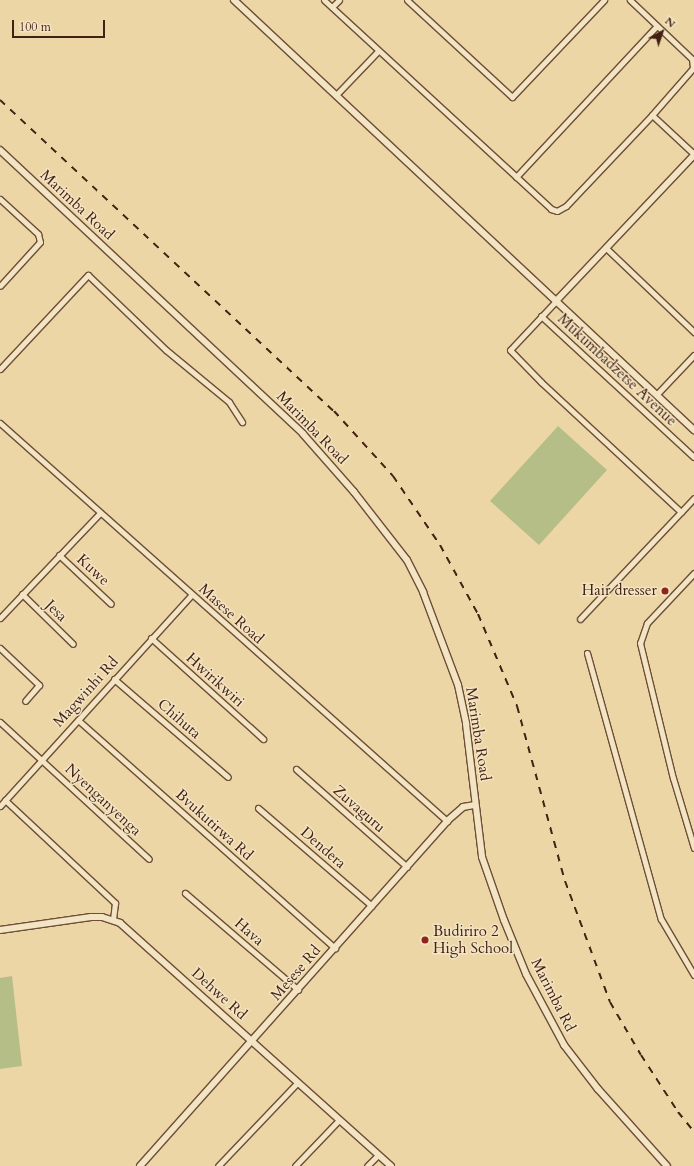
<!DOCTYPE html>
<html>
<head>
<meta charset="utf-8">
<style>
  body { margin:0 }
  #map { position:relative; width:694px; height:1166px; overflow:hidden; background:#edd6a5; font-family:Cardo,serif }
  div>[style] { position:absolute }
  .green>* { inset:0; background:#b6be88 }
  .roads { filter:drop-shadow(1px 0 #6d4e37) drop-shadow(-1px 0 #6d4e37) drop-shadow(0 1px #6d4e37) drop-shadow(0 -1px #6d4e37) }
  .minor>* { height:5px; margin:-2.5px; padding:0 2.5px; transform-origin:2.5px; border-radius:2.5px; background:#f3e4c4 }
  .tertiary>* { height:6px; margin:-3px; padding:0 3px; transform-origin:3px; border-radius:3px; background:#f3e4c4 }
  .rail>* { height:2px; margin-top:-1px; transform-origin:0; background:repeating-linear-gradient(90deg,#422012 0 7px,transparent 0 14px) }
  .dots>* { width:11px; height:11px; translate:-50% -50%; box-sizing:border-box; border:2px solid #f3e4c4; border-radius:50% }
  span { translate:-50% -50%; white-space:nowrap; text-align:center; line-height:1.15; -webkit-text-stroke:3px #f3e4c4; paint-order:stroke }
  .street-label { font-size:15px; color:#422012 }
  .poi-label { font-size:15px; color:#422012 }
  .right { translate:-100% -50%; text-align:right }
  .left { translate:0 -50%; text-align:left }
  .north { position:absolute; left:642px; top:12px; width:40px; height:40px; -webkit-text-stroke:3px #f3e4c4; paint-order:stroke; rotate:40deg; font-size:11px; font-weight:700; line-height:16px; text-align:center; color:#422012 }
  .north::after { content:''; display:block; margin:auto; width:14px; height:18px; background:#422012; clip-path:polygon(50% 0,100% 100%,50% 72%,0 100%) }
  .scale { position:absolute; left:12px; top:20px; width:93px; height:18px; box-sizing:border-box; border:2px solid #422012; border-top:0; padding-left:5px; font-size:12px; line-height:14px; white-space:nowrap; color:#422012; -webkit-text-stroke:3px #f3e4c4; paint-order:stroke }
</style>
</head>
<body>
<div id="map">
  <div class="green">
    <div style="clip-path:polygon(558px 426px,607px 470px,539px 545px,490px 501px)"></div>
    <div style="clip-path:polygon(12px 976px,22px 1066px,0 1069px,0 978px)"></div>
  </div>
  <div class="roads">
    <div class="minor">
      <div style="left:324px;top:0;width:309px;rotate:42.6deg"></div>
      <div style="left:551px;top:209px;width:6px;rotate:18deg"></div>
      <div style="left:557px;top:211px;width:10px;rotate:-29deg"></div>
      <div style="left:566px;top:206px;width:125px;rotate:-46.6deg"></div>
      <div style="left:652px;top:115px;width:62px;rotate:-48.9deg"></div>
      <div style="left:693px;top:68px;width:9px;rotate:-96deg"></div>
      <div style="left:692px;top:59px;width:86px;rotate:-136.4deg"></div>
      <div style="left:407px;top:0;width:143px;rotate:42.7deg"></div>
      <div style="left:512px;top:97px;width:134px;rotate:-46.5deg"></div>
      <div style="left:332px;top:7px;width:10px;rotate:-45deg"></div>
      <div style="left:336px;top:95px;width:61px;rotate:-46.3deg"></div>
      <div style="left:652px;top:115px;width:57px;rotate:42.9deg"></div>
      <div style="left:516px;top:177px;width:205px;rotate:-47deg"></div>
      <div style="left:0;top:199px;width:52px;rotate:42.6deg"></div>
      <div style="left:38px;top:234px;width:8px;rotate:76deg"></div>
      <div style="left:40px;top:242px;width:59px;rotate:132.3deg"></div>
      <div style="left:606px;top:248px;width:122px;rotate:43.7deg"></div>
      <div style="left:556px;top:301px;width:67px;rotate:133.2deg"></div>
      <div style="left:510px;top:350px;width:45px;rotate:45.9deg"></div>
      <div style="left:541px;top:382px;width:191px;rotate:42.9deg"></div>
      <div style="left:681px;top:512px;width:19px;rotate:-47deg"></div>
      <div style="left:541px;top:316px;width:208px;rotate:42.7deg"></div>
      <div style="left:0;top:369px;width:129px;rotate:-46.9deg"></div>
      <div style="left:88px;top:275px;width:108px;rotate:43.9deg"></div>
      <div style="left:166px;top:350px;width:82px;rotate:39.5deg"></div>
      <div style="left:229px;top:402px;width:24px;rotate:57deg"></div>
      <div style="left:657px;top:394px;width:54px;rotate:-46.5deg"></div>
      <div style="left:0;top:423px;width:599px;rotate:41.68deg"></div>
      <div style="left:59px;top:555px;width:71px;rotate:43.3deg"></div>
      <div style="left:694px;top:573px;width:69px;rotate:133.2deg"></div>
      <div style="left:647px;top:623px;width:21px;rotate:109deg"></div>
      <div style="left:640px;top:643px;width:139px;rotate:76.3deg"></div>
      <div style="left:673px;top:778px;width:73px;rotate:73.3deg"></div>
      <div style="left:22px;top:594px;width:71px;rotate:44.4deg"></div>
      <div style="left:0;top:618px;width:145px;rotate:-46.4deg"></div>
      <div style="left:580px;top:619px;width:147px;rotate:-46.7deg"></div>
      <div style="left:151px;top:638px;width:151px;rotate:42deg"></div>
      <div style="left:0;top:648px;width:54px;rotate:43.5deg"></div>
      <div style="left:39px;top:685px;width:21px;rotate:131deg"></div>
      <div style="left:587px;top:653px;width:276px;rotate:74.5deg"></div>
      <div style="left:661px;top:919px;width:65px;rotate:59.5deg"></div>
      <div style="left:114px;top:679px;width:150px;rotate:40.7deg"></div>
      <div style="left:78px;top:720px;width:344px;rotate:41.6deg"></div>
      <div style="left:0;top:722px;width:202px;rotate:42.6deg"></div>
      <div style="left:296px;top:769px;width:148px;rotate:41.4deg"></div>
      <div style="left:5px;top:800px;width:151px;rotate:43.1deg"></div>
      <div style="left:115px;top:903px;width:17px;rotate:97deg"></div>
      <div style="left:0;top:806px;width:285px;rotate:-47.8deg"></div>
      <div style="left:258px;top:808px;width:150px;rotate:40.7deg"></div>
      <div style="left:185px;top:893px;width:149px;rotate:40.6deg"></div>
      <div style="left:218px;top:1166px;width:115px;rotate:-46.4deg"></div>
      <div style="left:295px;top:1166px;width:64px;rotate:-46.3deg"></div>
      <div style="left:367px;top:1166px;width:16px;rotate:-45deg"></div>
    </div>
    <div class="tertiary">
      <div style="left:234px;top:0;width:630px;rotate:43.07deg"></div>
      <div style="left:0;top:150px;width:415px;rotate:43.1deg"></div>
      <div style="left:303px;top:434px;width:77px;rotate:48.7deg"></div>
      <div style="left:354px;top:492px;width:86px;rotate:52.1deg"></div>
      <div style="left:407px;top:560px;width:36px;rotate:63deg"></div>
      <div style="left:423px;top:592px;width:99px;rotate:69.4deg"></div>
      <div style="left:458px;top:685px;width:40px;rotate:78deg"></div>
      <div style="left:466px;top:724px;width:134px;rotate:83.1deg"></div>
      <div style="left:482px;top:857px;width:67px;rotate:70.8deg"></div>
      <div style="left:504px;top:920px;width:58px;rotate:67.8deg"></div>
      <div style="left:526px;top:974px;width:81px;rotate:61.8deg"></div>
      <div style="left:564px;top:1045px;width:56px;rotate:52.3deg"></div>
      <div style="left:598px;top:1089px;width:103px;rotate:48.1deg"></div>
      <div style="left:556px;top:301px;width:201px;rotate:-46.6deg"></div>
      <div style="left:0;top:930px;width:92px;rotate:-8.1deg"></div>
      <div style="left:91px;top:917px;width:11px"></div>
      <div style="left:102px;top:917px;width:19px;rotate:18deg"></div>
      <div style="left:120px;top:923px;width:364px;rotate:41.9deg"></div>
      <div style="left:140px;top:1166px;width:462px;rotate:-48.3deg"></div>
      <div style="left:447px;top:821px;width:21px;rotate:-41deg"></div>
      <div style="left:463px;top:807px;width:11px;rotate:-10deg"></div>
    </div>
  </div>
  <div class="rail">
    <div style="left:0;top:100px;width:456px;rotate:43deg"></div>
    <div style="left:334px;top:411px;width:88px;rotate:47.8deg"></div>
    <div style="left:393px;top:476px;width:83px;rotate:55.7deg"></div>
    <div style="left:440px;top:545px;width:79px;rotate:61.2deg"></div>
    <div style="left:478px;top:614px;width:100px;rotate:67deg"></div>
    <div style="left:517px;top:706px;width:181px;rotate:74.7deg"></div>
    <div style="left:565px;top:881px;width:129px;rotate:69.6deg"></div>
    <div style="left:610px;top:1002px;width:61px;rotate:59.7deg"></div>
    <div style="left:641px;top:1055px;width:68px;rotate:57deg"></div>
    <div style="left:678px;top:1112px;width:26px;rotate:51deg"></div>
  </div>
  <div class="dots">
    <div style="left:665px;top:591px;background:#8f2418"></div>
    <div style="left:425px;top:940px;background:#8f2418"></div>
  </div>
  <div class="street-label">
    <span style="left:77px;top:205px;rotate:43deg">Marimba Road</span>
    <span style="left:617px;top:370px;rotate:43deg">Mukumbadzetse Avenue</span>
    <span style="left:312px;top:428px;rotate:46deg">Marimba Road</span>
    <span style="left:93px;top:570px;rotate:43deg">Kuwe</span>
    <span style="left:56px;top:611px;rotate:44deg">Jesa</span>
    <span style="left:231px;top:614px;rotate:42deg">Masese Road</span>
    <span style="left:215px;top:680px;rotate:42deg">Hwirikwiri</span>
    <span style="left:86px;top:692px;rotate:-48deg">Magwinhi Rd</span>
    <span style="left:179px;top:719px;rotate:41deg">Chihuta</span>
    <span style="left:478px;top:734px;rotate:81deg">Marimba Road</span>
    <span style="left:103px;top:800px;rotate:43deg">Nyenganyenga</span>
    <span style="left:359px;top:809px;rotate:41deg">Zuvaguru</span>
    <span style="left:214px;top:825px;rotate:42deg">Bvukutirwa Rd</span>
    <span style="left:323px;top:848px;rotate:41deg">Dendera</span>
    <span style="left:249px;top:932px;rotate:41deg">Hava</span>
    <span style="left:296px;top:973px;rotate:-49deg">Mesese Rd</span>
    <span style="left:219px;top:994px;rotate:42deg">Dehwe Rd</span>
    <span style="left:553px;top:995px;rotate:63deg">Marimba Rd</span>
  </div>
  <div class="poi-label">
    <span class="right" style="left:657px;top:591px">Hair dresser</span>
    <span class="left" style="left:433px;top:940px">Budiriro 2<br>High School</span>
  </div>
  <div class="north">N</div>
  <div class="scale">100 m</div>
</div>
</body>
</html>
